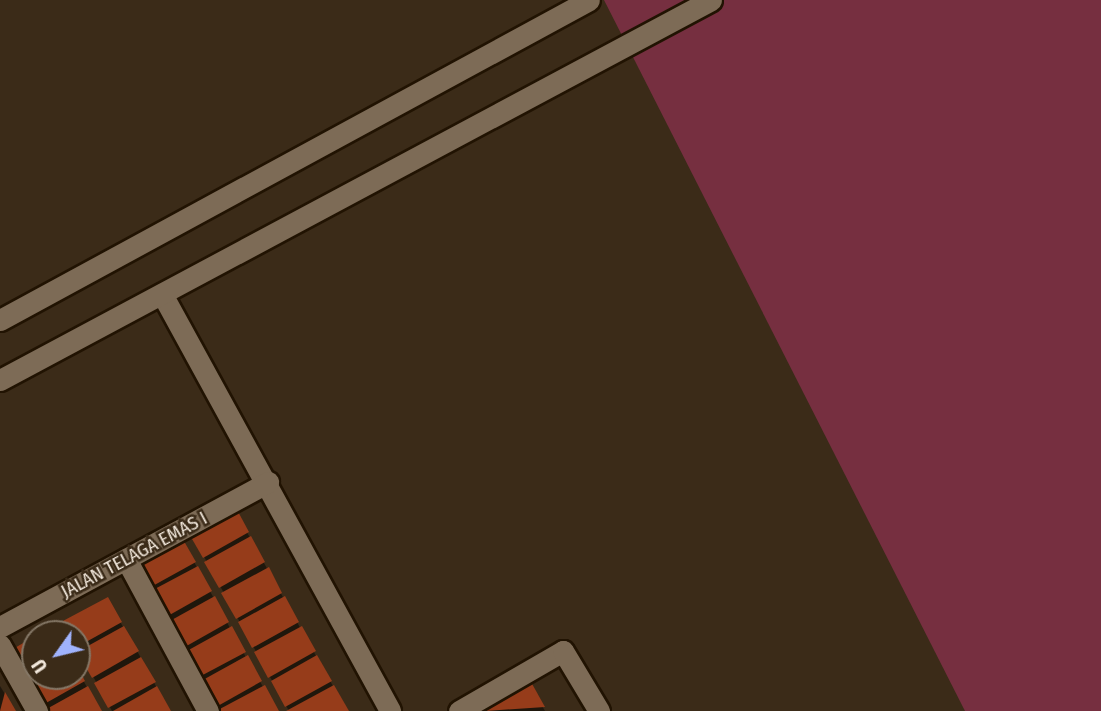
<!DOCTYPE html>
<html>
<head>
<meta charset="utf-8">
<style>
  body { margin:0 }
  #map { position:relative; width:1101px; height:711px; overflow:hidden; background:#3b2b18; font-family:"Fira Sans Condensed",sans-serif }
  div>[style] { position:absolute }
  .green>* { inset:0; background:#762f40 }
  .shadow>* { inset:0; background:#0007 }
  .building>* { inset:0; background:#963c1a }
  .roads { filter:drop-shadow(2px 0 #211302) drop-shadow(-2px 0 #211302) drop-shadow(0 2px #211302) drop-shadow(0 -2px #211302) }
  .minor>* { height:21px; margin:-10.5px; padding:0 10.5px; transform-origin:10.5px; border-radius:10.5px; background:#7d6b56 }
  span { translate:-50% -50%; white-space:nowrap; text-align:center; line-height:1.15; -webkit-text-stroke:5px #3b2b18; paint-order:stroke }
  .street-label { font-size:19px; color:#f2e8dc }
  .north { position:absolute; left:21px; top:620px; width:70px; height:70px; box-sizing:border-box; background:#3b2b18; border:2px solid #847766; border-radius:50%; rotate:236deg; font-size:19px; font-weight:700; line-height:28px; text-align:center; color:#f2e8dc }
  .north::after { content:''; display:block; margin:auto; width:24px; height:32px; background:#a0b3fd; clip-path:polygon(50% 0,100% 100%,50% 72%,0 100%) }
</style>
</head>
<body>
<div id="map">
  <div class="green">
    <div style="clip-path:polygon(604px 0,1101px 0,1101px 711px,965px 711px)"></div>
  </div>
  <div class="shadow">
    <div style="clip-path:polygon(234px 509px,284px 599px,347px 711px,289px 711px,270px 677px,191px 533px)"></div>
    <div style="clip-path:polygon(181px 538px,248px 661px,277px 711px,220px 711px,187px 653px,137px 563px)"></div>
    <div style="clip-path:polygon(107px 599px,141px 658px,169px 711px,112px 711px,77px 647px,77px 634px,70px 634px)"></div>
    <div style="clip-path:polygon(54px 628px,58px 634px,43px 634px)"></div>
    <div style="clip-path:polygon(35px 638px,35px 676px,77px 676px,77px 669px,100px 711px,43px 711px,10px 652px)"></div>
    <div style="clip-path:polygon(530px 684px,545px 711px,488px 711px,486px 708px)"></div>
    <div style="clip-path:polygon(0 686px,5px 694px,14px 711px,0 711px)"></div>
  </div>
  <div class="building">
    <div style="clip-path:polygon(235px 506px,249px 532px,203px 558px,188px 532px)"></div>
    <div style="clip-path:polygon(181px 536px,196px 562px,149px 588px,135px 562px)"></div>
    <div style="clip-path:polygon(251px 536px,265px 562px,219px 588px,204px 562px)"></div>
    <div style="clip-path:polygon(198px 566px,212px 591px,166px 617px,151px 591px)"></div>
    <div style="clip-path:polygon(269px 567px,282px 593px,236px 619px,221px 593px)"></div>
    <div style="clip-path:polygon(215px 596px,229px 622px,183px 648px,168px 622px)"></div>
    <div style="clip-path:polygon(285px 596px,299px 622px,252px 648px,238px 622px)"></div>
    <div style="clip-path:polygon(108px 597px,122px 622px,77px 647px,77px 634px,68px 634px,61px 622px)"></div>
    <div style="clip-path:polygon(124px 626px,139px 651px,92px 678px,77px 652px)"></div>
    <div style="clip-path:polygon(232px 626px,246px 652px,199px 677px,185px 652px)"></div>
    <div style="clip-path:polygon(302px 626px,316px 651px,268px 678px,254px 652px)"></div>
    <div style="clip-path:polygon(35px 636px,35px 670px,22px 678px,8px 652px)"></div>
    <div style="clip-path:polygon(248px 655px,262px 681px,216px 707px,201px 681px)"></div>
    <div style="clip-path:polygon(317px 655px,332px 681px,285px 707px,271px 681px)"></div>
    <div style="clip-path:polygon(141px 657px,156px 682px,108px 708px,94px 683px)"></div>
    <div style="clip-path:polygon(77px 666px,85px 681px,39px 707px,25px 681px,77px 676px)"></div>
    <div style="clip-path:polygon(531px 682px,545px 707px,486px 711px,484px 707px)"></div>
    <div style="clip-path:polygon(265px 685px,279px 711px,216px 711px)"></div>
    <div style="clip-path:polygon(334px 685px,349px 711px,286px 711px)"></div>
    <div style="clip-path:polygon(88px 686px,102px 711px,43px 711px)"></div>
    <div style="clip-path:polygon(157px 686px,171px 711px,113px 711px)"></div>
    <div style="clip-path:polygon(5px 692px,16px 711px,0 711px)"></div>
  </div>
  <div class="roads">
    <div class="minor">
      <div style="left:162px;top:294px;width:475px;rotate:61.3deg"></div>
      <div style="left:0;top:320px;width:670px;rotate:-28.51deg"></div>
      <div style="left:0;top:380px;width:806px;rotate:-28.12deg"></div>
      <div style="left:126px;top:559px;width:173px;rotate:61.7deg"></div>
      <div style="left:0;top:627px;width:305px;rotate:-28.4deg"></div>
      <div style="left:0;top:645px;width:76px;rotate:60.7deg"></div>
      <div style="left:459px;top:711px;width:120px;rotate:-30deg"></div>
      <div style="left:563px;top:651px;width:70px;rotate:59deg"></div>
    </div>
  </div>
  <div class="street-label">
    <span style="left:134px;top:555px;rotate:-28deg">JALAN TELAGA EMAS I</span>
  </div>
  <div class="north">U</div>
</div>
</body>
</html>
